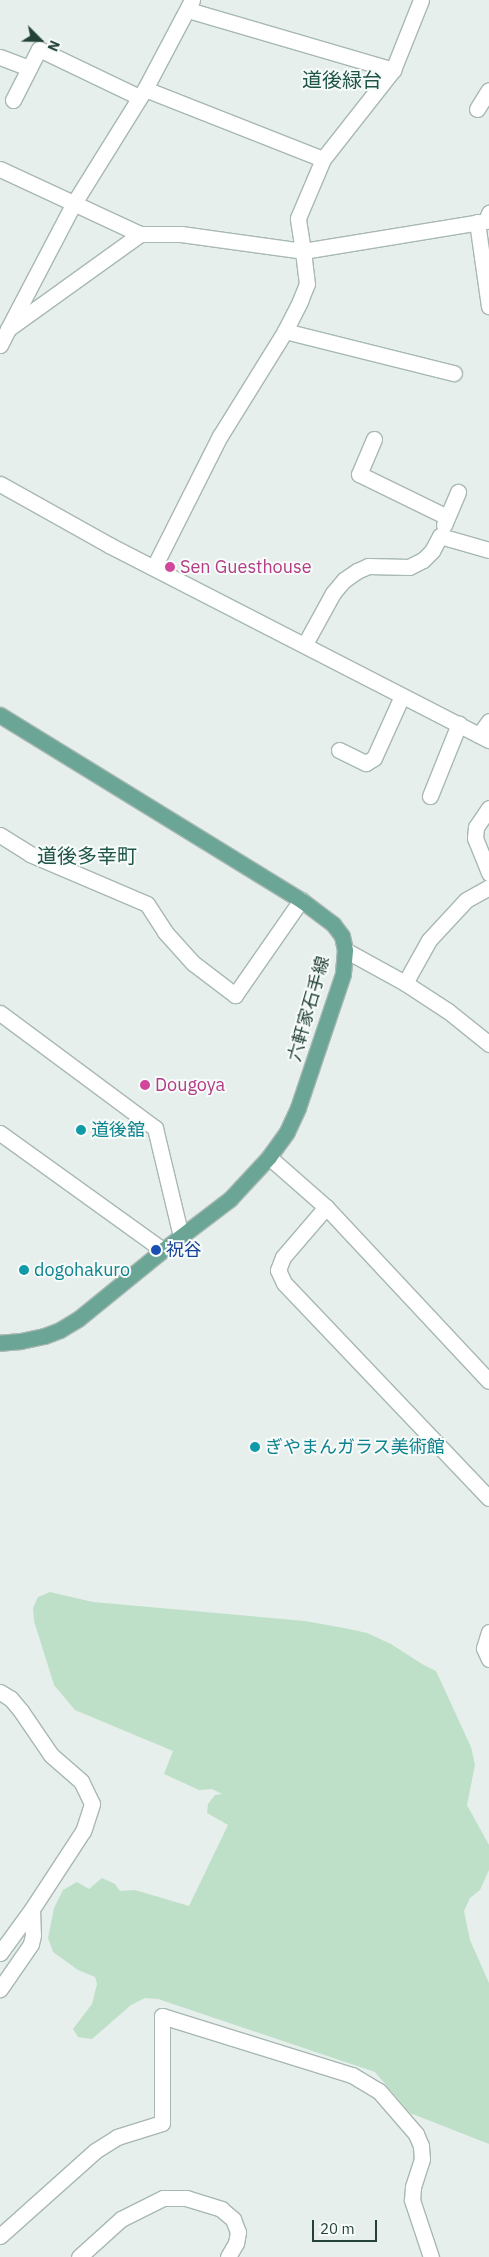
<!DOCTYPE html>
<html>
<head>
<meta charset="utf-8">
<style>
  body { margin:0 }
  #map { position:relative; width:489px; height:2257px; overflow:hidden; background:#e6efeb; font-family:"IBM Plex Sans","Noto Sans JP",sans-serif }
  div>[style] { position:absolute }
  .green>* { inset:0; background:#bfe0c8 }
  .roads { filter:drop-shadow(1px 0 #a8b8b2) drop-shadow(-1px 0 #a8b8b2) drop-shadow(0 1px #a8b8b2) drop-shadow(0 -1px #a8b8b2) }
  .minor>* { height:15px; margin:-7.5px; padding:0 7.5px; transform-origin:7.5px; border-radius:7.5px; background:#fff }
  .major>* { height:15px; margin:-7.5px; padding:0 7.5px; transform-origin:7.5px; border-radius:7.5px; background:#6aa596 }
  .dots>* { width:14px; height:14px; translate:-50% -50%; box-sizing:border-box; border:2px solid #f7fbf9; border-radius:50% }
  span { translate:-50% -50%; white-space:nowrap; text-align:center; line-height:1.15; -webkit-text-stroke:4px #f7fbf9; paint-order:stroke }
  .hotel-label { font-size:18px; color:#b23c85 }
  .left { translate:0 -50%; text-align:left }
  .street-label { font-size:18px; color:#24423a }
  .culture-label { font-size:18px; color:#0d838f }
  .transit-label { font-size:18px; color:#164399 }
  .quarter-label { font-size:20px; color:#1f5548 }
  .north { position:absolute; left:15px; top:15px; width:50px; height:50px; -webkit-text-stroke:4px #f7fbf9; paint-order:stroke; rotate:113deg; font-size:14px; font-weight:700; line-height:20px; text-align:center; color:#24423a }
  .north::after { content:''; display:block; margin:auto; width:18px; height:22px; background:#24423a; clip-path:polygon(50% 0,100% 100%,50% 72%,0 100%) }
  .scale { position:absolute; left:312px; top:2220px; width:65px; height:22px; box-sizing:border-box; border:2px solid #24423a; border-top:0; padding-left:6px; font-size:15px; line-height:18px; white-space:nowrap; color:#24423a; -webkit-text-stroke:4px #f7fbf9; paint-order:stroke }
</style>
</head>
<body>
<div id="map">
  <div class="green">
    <div style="clip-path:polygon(50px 1592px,93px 1602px,305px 1621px,344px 1628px,367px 1633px,391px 1644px,422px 1664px,436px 1671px,471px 1747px,475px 1765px,467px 1805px,489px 1845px,489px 1870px,480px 1890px,470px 1898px,464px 1911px,470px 1940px,489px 1983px,489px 2144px,410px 2113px,375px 2072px,158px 1999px,145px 1998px,131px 2005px,92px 2039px,78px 2037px,73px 2029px,92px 2004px,97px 1984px,95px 1977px,78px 1970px,53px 1952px,48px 1938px,54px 1908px,63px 1890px,77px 1882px,89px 1889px,102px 1878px,115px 1884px,120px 1891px,135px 1890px,189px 1906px,228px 1825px,207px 1813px,208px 1804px,215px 1795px,222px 1794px,212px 1789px,199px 1790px,164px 1774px,173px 1751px,75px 1710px,54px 1685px,34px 1621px,33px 1608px,38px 1597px)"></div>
  </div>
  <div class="roads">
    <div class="minor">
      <div style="left:188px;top:10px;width:214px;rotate:16.3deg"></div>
      <div style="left:0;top:57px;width:31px;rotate:21deg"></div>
      <div style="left:145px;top:89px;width:191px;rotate:21.5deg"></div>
      <div style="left:13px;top:100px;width:57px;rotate:-63deg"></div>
      <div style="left:39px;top:49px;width:111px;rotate:25.6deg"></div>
      <div style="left:477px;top:109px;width:22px;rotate:-58deg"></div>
      <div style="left:0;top:169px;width:154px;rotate:24.9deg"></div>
      <div style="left:140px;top:234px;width:41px"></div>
      <div style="left:181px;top:234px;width:123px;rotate:7.9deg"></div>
      <div style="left:303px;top:251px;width:33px;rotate:-99deg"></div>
      <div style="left:298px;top:218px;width:64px;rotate:-67deg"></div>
      <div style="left:323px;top:159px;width:113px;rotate:-51.8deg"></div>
      <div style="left:393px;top:70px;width:75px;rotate:-68.2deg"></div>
      <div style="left:477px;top:222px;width:85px;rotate:81.9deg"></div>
      <div style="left:8px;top:329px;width:142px;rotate:-62.4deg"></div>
      <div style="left:74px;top:203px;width:134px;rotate:-58.1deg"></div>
      <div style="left:145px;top:89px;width:101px;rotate:-62.2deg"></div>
      <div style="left:285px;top:331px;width:174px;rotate:14deg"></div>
      <div style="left:0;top:345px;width:18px;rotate:-63deg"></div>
      <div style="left:8px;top:329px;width:163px;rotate:-35.7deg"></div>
      <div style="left:374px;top:439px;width:38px;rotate:113deg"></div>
      <div style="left:359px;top:474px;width:98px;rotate:26deg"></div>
      <div style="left:0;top:484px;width:125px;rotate:29.2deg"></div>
      <div style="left:109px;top:545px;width:427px;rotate:27.2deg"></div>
      <div style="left:444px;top:525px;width:36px;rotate:-67deg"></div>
      <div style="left:154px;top:567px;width:147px;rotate:-63.3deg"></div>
      <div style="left:220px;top:436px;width:123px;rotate:-58.2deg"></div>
      <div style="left:285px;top:331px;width:34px;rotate:-63deg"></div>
      <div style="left:300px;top:301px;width:18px;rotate:-68deg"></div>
      <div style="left:307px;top:284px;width:33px;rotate:-97deg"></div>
      <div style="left:303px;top:251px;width:185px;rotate:-9.3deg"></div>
      <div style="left:486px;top:221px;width:9px;rotate:-69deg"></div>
      <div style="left:305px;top:644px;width:58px;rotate:-61.2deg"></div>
      <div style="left:333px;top:593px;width:17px;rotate:-50deg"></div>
      <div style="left:344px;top:580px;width:16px;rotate:-35deg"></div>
      <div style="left:357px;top:571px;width:12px;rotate:-24deg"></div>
      <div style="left:368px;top:566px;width:41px;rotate:1.4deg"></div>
      <div style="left:409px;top:567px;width:16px;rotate:-27deg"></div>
      <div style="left:423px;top:560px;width:13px;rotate:-45deg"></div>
      <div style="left:432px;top:551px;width:17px;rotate:-62deg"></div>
      <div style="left:440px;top:536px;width:51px;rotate:15.9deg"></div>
      <div style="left:479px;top:735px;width:17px;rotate:-54deg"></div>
      <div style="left:339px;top:750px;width:30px;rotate:26deg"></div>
      <div style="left:366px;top:763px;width:9px;rotate:-32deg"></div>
      <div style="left:374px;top:758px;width:68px;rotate:-65.7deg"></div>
      <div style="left:430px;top:796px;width:78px;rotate:-68.1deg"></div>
      <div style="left:489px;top:808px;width:23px;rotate:124deg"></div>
      <div style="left:476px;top:827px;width:11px;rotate:95deg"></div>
      <div style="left:475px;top:838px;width:38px;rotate:68deg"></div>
      <div style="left:0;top:835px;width:36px;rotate:32deg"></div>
      <div style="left:30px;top:854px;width:127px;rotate:23.1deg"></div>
      <div style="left:147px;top:904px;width:33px;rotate:57deg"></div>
      <div style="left:165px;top:932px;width:42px;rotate:47.9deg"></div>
      <div style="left:193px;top:963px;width:53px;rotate:37.3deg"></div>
      <div style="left:235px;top:995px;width:116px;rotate:-55.2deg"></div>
      <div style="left:345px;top:950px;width:68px;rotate:28.8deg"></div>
      <div style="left:405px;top:983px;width:51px;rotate:33.1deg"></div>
      <div style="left:448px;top:1011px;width:53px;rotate:38.8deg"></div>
      <div style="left:405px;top:983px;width:49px;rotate:-60.8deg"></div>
      <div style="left:429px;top:940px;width:54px;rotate:-47.2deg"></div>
      <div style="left:466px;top:900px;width:26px;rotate:-29deg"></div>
      <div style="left:0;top:1013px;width:193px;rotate:36.6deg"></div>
      <div style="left:155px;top:1128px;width:111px;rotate:76.5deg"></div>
      <div style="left:0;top:1133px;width:201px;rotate:35.7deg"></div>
      <div style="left:269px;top:1157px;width:76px;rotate:41.3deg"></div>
      <div style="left:326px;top:1207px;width:238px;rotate:46.9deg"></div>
      <div style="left:326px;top:1207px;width:66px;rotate:130.7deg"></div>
      <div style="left:283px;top:1257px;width:14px;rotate:111deg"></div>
      <div style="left:278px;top:1270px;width:14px;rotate:65deg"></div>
      <div style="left:284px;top:1283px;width:297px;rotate:46.4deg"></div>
      <div style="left:489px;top:1632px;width:17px;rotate:107deg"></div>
      <div style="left:484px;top:1648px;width:12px;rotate:66deg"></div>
      <div style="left:0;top:1692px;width:13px;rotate:32deg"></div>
      <div style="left:11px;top:1699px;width:16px;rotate:50deg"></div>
      <div style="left:21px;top:1711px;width:53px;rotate:55.7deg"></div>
      <div style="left:51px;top:1755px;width:40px;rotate:41deg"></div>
      <div style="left:81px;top:1781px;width:25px;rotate:64deg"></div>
      <div style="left:92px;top:1804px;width:28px;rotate:108deg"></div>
      <div style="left:83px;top:1831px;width:93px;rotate:123.2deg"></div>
      <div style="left:32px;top:1909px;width:26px;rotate:88deg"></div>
      <div style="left:33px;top:1935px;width:9px;rotate:103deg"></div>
      <div style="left:31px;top:1944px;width:55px;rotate:124.6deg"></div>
      <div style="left:0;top:1953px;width:54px;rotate:-54deg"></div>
      <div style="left:0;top:2236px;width:127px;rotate:-41.8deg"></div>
      <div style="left:95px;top:2151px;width:26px;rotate:-32deg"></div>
      <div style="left:117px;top:2137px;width:47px;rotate:-17.3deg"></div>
      <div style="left:162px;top:2123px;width:107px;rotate:-90deg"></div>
      <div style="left:162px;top:2016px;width:199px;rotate:17.3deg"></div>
      <div style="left:352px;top:2075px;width:31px;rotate:31deg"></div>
      <div style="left:379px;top:2091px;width:57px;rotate:49.3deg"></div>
      <div style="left:416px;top:2134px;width:13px;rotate:67deg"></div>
      <div style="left:421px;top:2146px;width:13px;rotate:86deg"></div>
      <div style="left:422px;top:2159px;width:29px;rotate:108deg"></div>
      <div style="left:413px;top:2187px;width:13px;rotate:94deg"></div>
      <div style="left:412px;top:2200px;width:60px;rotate:71.6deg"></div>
      <div style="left:79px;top:2257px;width:57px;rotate:-42.1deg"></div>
      <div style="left:121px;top:2219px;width:47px;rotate:-26.6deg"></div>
      <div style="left:163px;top:2198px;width:23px"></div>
      <div style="left:186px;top:2198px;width:37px;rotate:17deg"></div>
      <div style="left:221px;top:2209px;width:16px;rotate:40deg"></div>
      <div style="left:233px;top:2219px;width:14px;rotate:69deg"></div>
      <div style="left:238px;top:2232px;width:11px;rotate:100deg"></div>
      <div style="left:236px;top:2243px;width:16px;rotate:120deg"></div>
    </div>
    <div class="major">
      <div style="left:0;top:715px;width:353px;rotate:31.6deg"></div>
      <div style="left:301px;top:900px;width:40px;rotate:37deg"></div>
      <div style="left:333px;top:924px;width:15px;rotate:53deg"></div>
      <div style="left:342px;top:936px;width:14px;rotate:78deg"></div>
      <div style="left:345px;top:950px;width:24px;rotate:95deg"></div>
      <div style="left:343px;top:974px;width:141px;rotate:108.6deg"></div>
      <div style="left:298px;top:1108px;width:26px;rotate:115deg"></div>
      <div style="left:287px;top:1132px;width:31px;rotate:126deg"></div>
      <div style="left:269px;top:1157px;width:57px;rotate:132.9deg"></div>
      <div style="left:230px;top:1199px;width:84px;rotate:142.7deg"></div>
      <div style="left:163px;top:1250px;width:109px;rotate:140.9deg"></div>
      <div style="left:78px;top:1319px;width:21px;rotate:149deg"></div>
      <div style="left:60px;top:1330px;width:17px;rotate:159deg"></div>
      <div style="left:44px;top:1336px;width:24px;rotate:168deg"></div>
      <div style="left:21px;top:1341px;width:21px;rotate:175deg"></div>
    </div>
  </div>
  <div class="dots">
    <div style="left:170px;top:567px;background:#d1479c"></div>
    <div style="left:145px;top:1085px;background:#d1479c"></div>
    <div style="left:81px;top:1130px;background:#0f9aa8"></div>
    <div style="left:156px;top:1250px;background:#1a4fb4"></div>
    <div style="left:24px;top:1270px;background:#0f9aa8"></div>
    <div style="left:255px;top:1447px;background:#0f9aa8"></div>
  </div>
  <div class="hotel-label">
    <span class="left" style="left:180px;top:567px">Sen Guesthouse</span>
    <span class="left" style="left:155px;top:1085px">Dougoya</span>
  </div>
  <div class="street-label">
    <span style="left:309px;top:1009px;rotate:-74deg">六軒家石手線</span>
  </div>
  <div class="culture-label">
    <span class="left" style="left:91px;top:1130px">道後舘</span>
    <span class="left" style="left:34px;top:1270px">dogohakuro</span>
    <span class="left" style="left:265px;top:1447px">ぎやまんガラス美術館</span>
  </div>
  <div class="transit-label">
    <span class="left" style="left:166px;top:1250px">祝谷</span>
  </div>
  <div class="quarter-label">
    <span style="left:342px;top:79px">道後緑台</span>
    <span style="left:87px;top:855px">道後多幸町</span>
  </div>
  <div class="north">N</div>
  <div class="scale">20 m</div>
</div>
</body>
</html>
